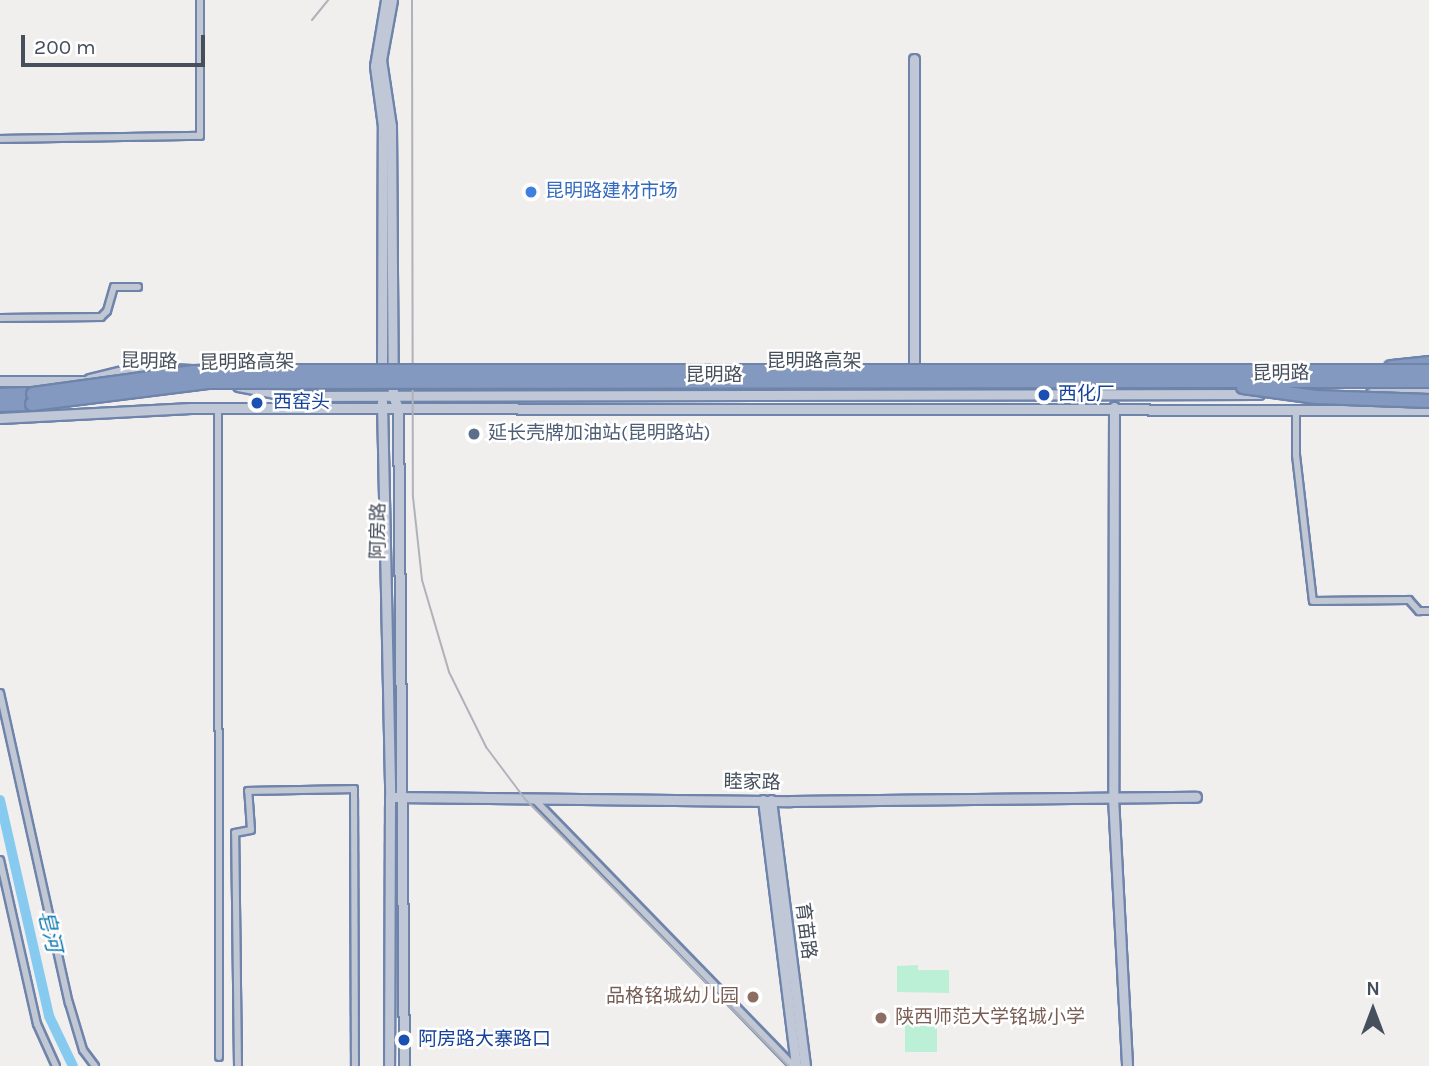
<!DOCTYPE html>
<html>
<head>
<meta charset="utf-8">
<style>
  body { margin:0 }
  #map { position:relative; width:1429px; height:1066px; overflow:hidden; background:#f1eeee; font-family:Karla,"Noto Sans SC",sans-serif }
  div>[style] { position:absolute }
  .green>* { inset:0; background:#bbf0d6 }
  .river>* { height:10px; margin:-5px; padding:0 5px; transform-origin:5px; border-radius:5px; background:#86cbef }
  .roads { filter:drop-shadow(2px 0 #6f84ab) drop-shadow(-2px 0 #6f84ab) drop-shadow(0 2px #6f84ab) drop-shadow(0 -2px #6f84ab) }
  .street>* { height:6px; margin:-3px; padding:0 3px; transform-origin:3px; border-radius:3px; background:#c1c8d4 }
  .secondary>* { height:9px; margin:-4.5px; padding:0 4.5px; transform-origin:4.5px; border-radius:4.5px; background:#c0c8d8 }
  .highway>* { height:12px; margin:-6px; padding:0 6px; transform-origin:6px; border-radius:6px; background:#8499bf }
  .rail>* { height:2px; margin:-1px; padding:0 1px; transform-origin:1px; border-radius:1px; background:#b0b2b9 }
  .bridges { filter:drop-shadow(2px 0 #6f84ab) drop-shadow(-2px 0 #6f84ab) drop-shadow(0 2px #6f84ab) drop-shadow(0 -2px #6f84ab) }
  .highway-bridge>* { height:12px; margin:-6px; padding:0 6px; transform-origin:6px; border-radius:6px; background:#8499bf }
  .dots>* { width:19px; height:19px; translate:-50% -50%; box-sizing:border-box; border:4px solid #fff; border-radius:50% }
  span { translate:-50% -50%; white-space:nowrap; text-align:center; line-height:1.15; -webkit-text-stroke:5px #fff; paint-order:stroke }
  .shop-label { font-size:19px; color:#366cbe }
  .left { translate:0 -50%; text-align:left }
  .street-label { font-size:19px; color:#464f5c }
  .transit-label { font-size:19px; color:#164399 }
  .service-label { font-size:19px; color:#4e5e75 }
  .education-label { font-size:19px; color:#785e54 }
  .right { translate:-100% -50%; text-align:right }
  .water-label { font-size:21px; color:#0775ad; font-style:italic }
  .north { position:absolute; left:1338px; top:975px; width:70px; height:70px; -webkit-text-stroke:5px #fff; paint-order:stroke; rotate:0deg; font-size:19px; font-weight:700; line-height:28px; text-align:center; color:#464f5c }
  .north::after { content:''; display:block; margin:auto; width:24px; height:32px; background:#464f5c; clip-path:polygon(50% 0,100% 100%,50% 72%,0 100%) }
  .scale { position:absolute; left:21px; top:35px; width:184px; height:32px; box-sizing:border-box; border:4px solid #464f5c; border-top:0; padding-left:9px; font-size:21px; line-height:24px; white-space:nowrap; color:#464f5c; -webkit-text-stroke:5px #fff; paint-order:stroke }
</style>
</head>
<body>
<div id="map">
  <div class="green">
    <div style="clip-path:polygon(918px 965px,918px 970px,949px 970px,949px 993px,897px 992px,897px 966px)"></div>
    <div style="clip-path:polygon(905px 1006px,937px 1006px,937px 1052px,905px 1052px)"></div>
  </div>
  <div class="river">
    <div style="left:0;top:800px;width:221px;rotate:77.2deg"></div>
    <div style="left:49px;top:1016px;width:55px;rotate:64.4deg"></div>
  </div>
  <div class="roads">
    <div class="street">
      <div style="left:0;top:139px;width:200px;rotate:-0.9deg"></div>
      <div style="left:200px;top:136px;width:136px;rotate:-90deg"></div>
      <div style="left:0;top:318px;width:101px;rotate:-0.6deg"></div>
      <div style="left:101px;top:317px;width:8px;rotate:-45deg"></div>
      <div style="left:107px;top:311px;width:25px;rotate:-74deg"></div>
      <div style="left:114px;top:287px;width:24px"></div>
      <div style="left:218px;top:408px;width:649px;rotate:89.91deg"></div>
      <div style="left:1296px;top:409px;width:46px;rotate:90deg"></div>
      <div style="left:1296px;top:455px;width:147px;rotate:83.4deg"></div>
      <div style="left:1313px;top:601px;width:96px;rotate:-0.6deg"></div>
      <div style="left:1409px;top:600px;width:15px;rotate:48deg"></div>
      <div style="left:1419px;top:611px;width:10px"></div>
      <div style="left:0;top:693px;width:318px;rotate:77.5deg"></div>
      <div style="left:69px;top:1003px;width:49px;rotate:73.4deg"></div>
      <div style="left:83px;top:1050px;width:20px;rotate:53deg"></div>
      <div style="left:534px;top:799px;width:373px;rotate:45.8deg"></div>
      <div style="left:0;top:860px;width:168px;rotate:77.3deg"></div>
      <div style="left:37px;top:1024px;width:46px;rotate:65.7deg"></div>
      <div style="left:238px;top:1066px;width:233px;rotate:-90.7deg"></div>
      <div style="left:235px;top:833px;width:16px;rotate:-11deg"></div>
      <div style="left:251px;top:830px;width:39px;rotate:-94deg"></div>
      <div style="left:248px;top:791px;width:106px;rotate:-1.1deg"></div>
      <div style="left:354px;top:789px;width:277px;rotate:89.8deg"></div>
    </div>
    <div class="secondary">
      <div style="left:392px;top:0;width:61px;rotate:100.4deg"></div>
      <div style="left:381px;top:60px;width:67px;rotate:81.4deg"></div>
      <div style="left:391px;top:126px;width:270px;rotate:89.6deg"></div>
      <div style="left:393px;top:396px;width:13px;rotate:67deg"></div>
      <div style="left:398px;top:408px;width:658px;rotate:89.48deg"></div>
      <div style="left:382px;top:374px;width:248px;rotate:-89.8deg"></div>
      <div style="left:383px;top:126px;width:61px;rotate:-97.6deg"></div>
      <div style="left:375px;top:66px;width:67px;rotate:-80.5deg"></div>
      <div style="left:914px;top:375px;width:316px;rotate:-90deg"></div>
      <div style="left:89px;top:379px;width:46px;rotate:-13.7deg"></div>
      <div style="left:134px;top:368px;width:58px;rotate:2deg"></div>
      <div style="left:0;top:381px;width:95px"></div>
      <div style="left:238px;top:386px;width:54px;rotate:10.7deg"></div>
      <div style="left:291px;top:396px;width:968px;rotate:-0.12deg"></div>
      <div style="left:1371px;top:393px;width:58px"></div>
      <div style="left:382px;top:402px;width:395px;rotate:88.8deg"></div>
      <div style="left:390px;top:797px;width:269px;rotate:90.2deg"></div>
      <div style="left:1114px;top:407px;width:390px;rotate:90.1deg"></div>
      <div style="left:1113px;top:797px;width:269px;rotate:87deg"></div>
      <div style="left:0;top:418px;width:191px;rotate:-3deg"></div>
      <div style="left:191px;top:408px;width:1238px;rotate:0.09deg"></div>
      <div style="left:395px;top:797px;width:396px;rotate:0.6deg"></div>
      <div style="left:791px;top:801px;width:405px;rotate:-0.6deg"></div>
      <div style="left:763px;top:800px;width:268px;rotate:82.9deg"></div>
      <div style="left:771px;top:800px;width:268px;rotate:82.7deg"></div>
    </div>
    <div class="highway">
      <div style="left:1391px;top:367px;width:38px;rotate:-6deg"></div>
      <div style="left:0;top:395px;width:33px;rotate:-2deg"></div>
      <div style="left:0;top:405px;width:32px;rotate:-2deg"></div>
    </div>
  </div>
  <div class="rail">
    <div style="left:412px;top:0;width:497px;rotate:89.9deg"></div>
    <div style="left:413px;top:497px;width:83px;rotate:83.8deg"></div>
    <div style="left:422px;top:580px;width:96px;rotate:73.6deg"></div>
    <div style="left:449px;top:672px;width:84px;rotate:63.7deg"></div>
    <div style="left:486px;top:747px;width:65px;rotate:53.1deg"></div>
    <div style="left:525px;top:799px;width:375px;rotate:45.4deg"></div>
    <div style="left:312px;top:20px;width:26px;rotate:-51deg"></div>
  </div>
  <div class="bridges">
    <div class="highway-bridge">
      <div style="left:1243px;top:387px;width:74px;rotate:7.8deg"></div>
      <div style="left:1316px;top:397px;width:113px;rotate:2deg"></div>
      <div style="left:33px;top:394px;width:162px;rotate:-7.8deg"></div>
      <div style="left:193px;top:372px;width:43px;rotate:-1.3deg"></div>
      <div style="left:236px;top:371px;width:1193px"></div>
      <div style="left:32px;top:404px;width:177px;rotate:-7.1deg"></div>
      <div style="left:208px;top:382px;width:1221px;rotate:-0.05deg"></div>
    </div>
  </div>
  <div class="dots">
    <div style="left:531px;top:192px;background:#3f7fe0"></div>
    <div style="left:1044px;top:395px;background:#1a4fb4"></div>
    <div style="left:257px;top:403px;background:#1a4fb4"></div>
    <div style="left:474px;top:434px;background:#5c6f8a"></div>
    <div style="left:753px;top:997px;background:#8d6e63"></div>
    <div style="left:881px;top:1018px;background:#8d6e63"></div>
    <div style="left:404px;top:1040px;background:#1a4fb4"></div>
  </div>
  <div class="shop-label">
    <span class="left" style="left:545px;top:192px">昆明路建材市场</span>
  </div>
  <div class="street-label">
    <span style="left:149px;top:362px;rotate:1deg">昆明路</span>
    <span style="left:814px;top:362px">昆明路高架</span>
    <span style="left:247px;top:363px;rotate:-1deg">昆明路高架</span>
    <span style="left:1281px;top:374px;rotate:-1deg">昆明路</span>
    <span style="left:714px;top:376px">昆明路</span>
    <span style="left:379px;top:531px;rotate:-89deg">阿房路</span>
    <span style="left:752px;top:783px;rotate:1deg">睦家路</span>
    <span style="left:805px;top:931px;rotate:83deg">育苗路</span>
  </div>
  <div class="transit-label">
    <span class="left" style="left:1058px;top:395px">西化厂</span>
    <span class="left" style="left:273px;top:403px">西窑头</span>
    <span class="left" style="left:418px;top:1040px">阿房路大寨路口</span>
  </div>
  <div class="service-label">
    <span class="left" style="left:488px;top:434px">延长壳牌加油站(昆明路站)</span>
  </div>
  <div class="education-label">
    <span class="right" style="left:739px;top:997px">品格铭城幼儿园</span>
    <span class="left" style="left:895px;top:1018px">陕西师范大学铭城小学</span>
  </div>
  <div class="water-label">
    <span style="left:50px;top:931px;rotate:77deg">皂河</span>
  </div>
  <div class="north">N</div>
  <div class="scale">200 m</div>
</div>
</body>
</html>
